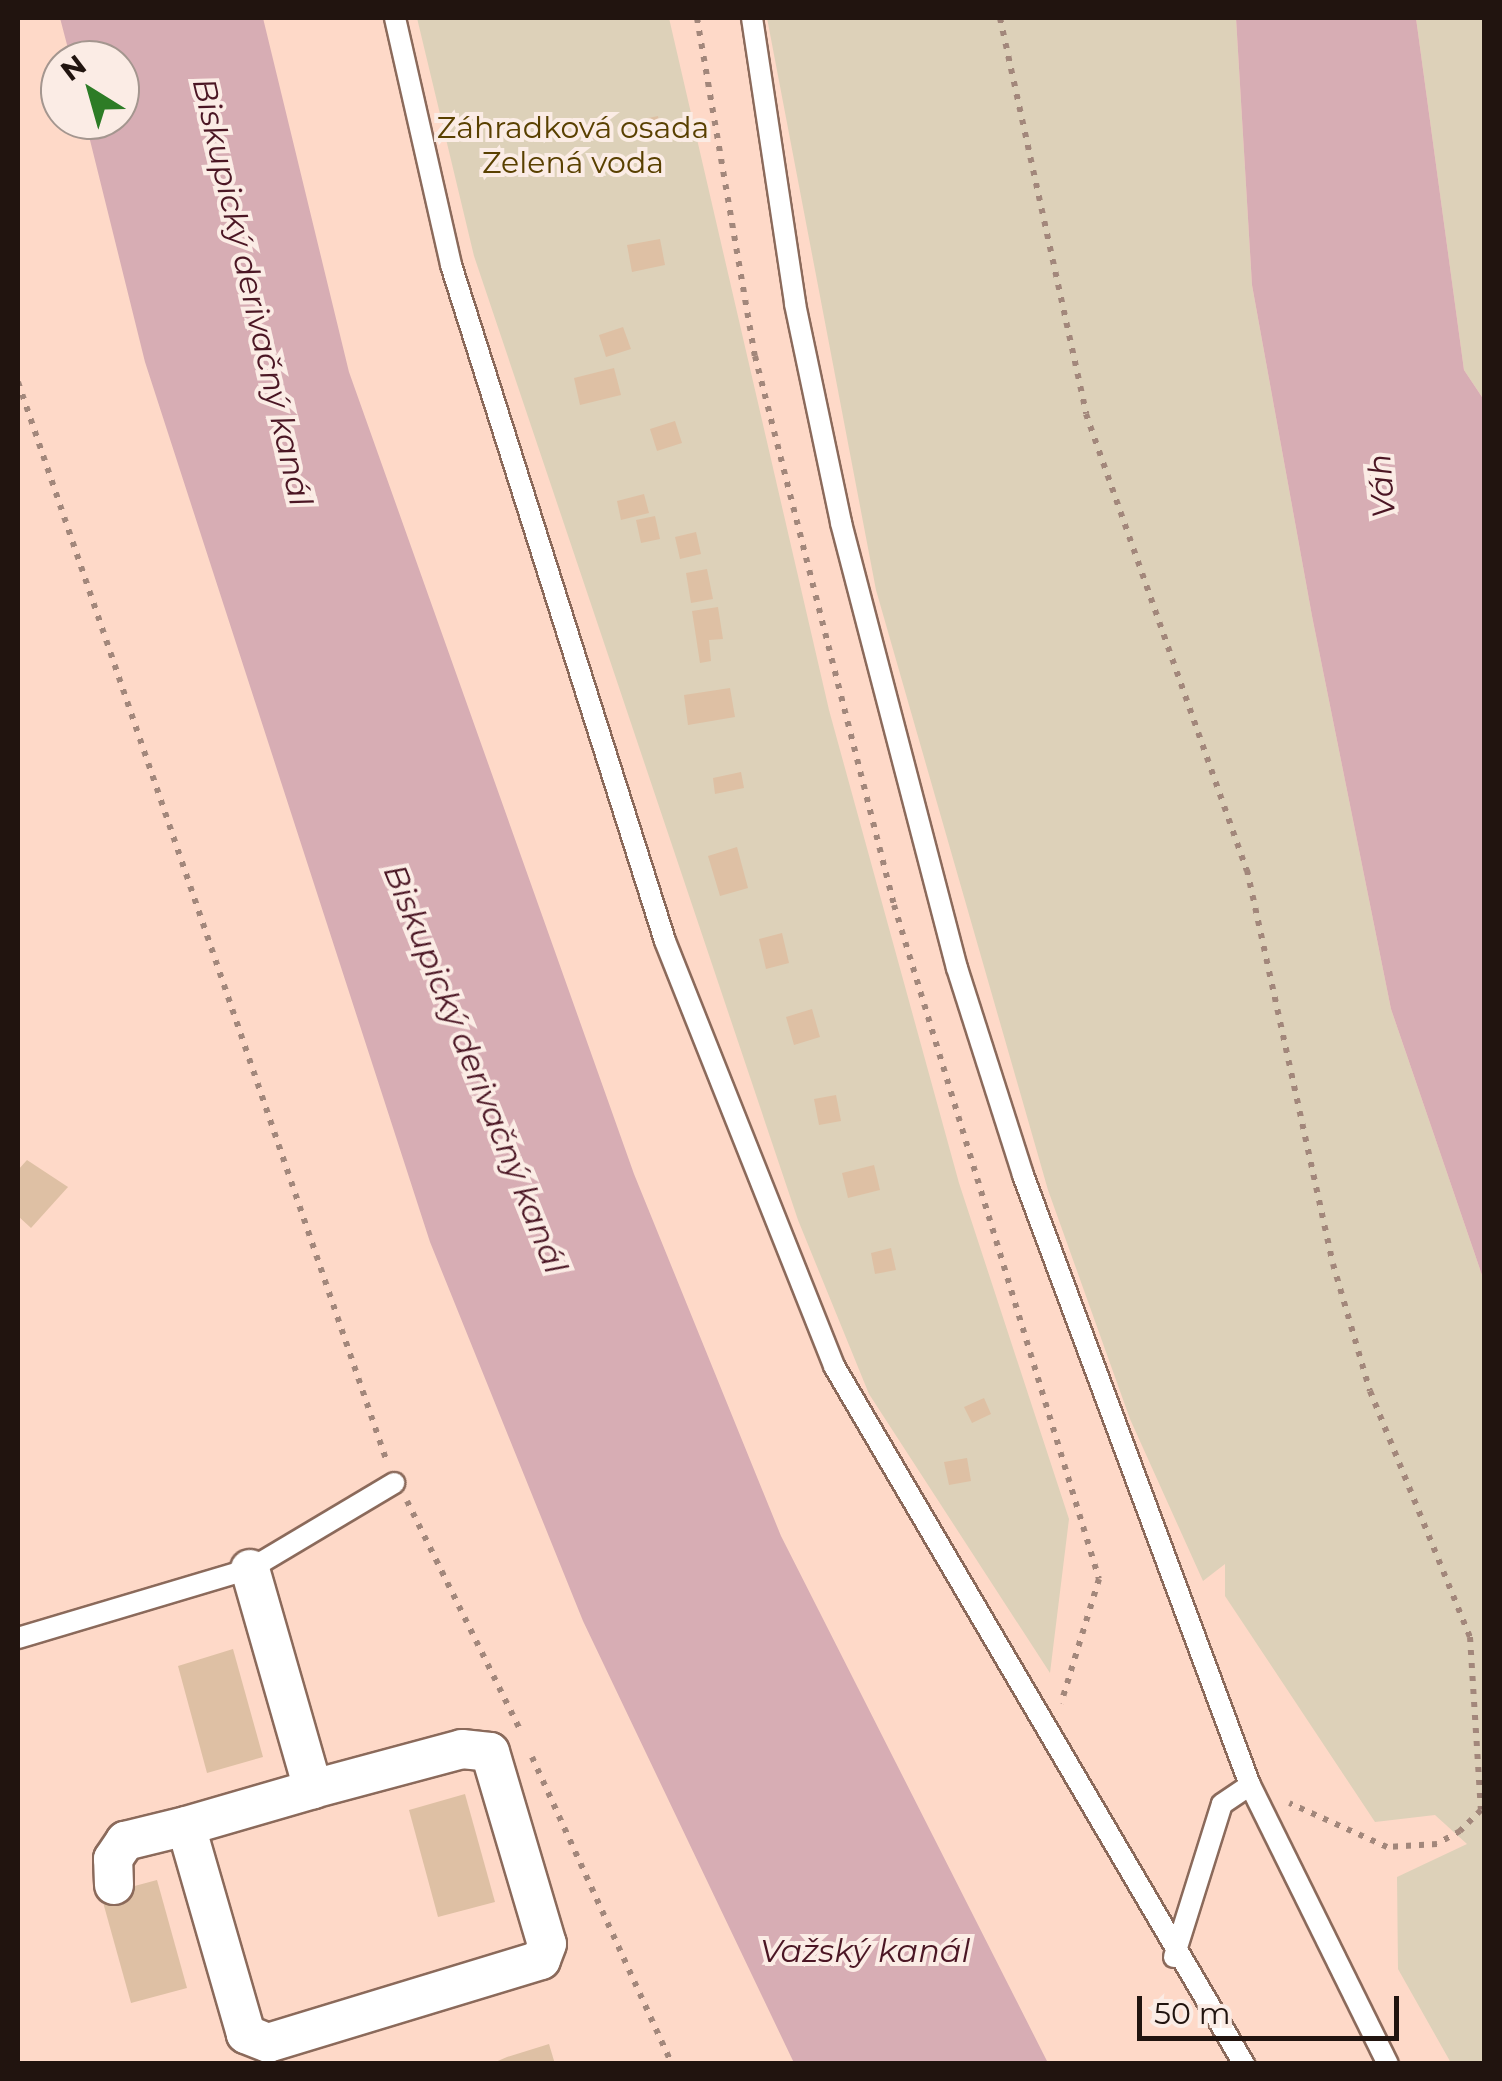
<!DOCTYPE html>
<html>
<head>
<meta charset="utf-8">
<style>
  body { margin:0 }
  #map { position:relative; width:1502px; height:2081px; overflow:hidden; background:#fed9c8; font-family:Montserrat,sans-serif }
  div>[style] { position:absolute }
  .green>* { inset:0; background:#ddd1b9 }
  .water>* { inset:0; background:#d7adb4 }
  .building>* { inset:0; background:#dec0a4 }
  .path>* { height:6px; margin-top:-3px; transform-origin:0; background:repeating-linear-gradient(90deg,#a2877b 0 5px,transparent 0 13px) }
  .roads { filter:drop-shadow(2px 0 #8b6a5b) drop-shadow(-2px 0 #8b6a5b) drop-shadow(0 2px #8b6a5b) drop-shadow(0 -2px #8b6a5b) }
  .service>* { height:20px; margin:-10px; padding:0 10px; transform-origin:10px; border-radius:10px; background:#fff }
  .minor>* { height:38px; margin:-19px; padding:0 19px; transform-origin:19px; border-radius:19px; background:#fff }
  span { translate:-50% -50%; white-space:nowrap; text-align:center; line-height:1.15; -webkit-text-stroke:8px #fbece5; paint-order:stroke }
  .park-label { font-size:30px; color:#594000 }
  .water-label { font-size:32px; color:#4b1624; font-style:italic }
  .frame { position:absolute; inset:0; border:20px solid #21140f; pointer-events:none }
  .north { position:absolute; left:40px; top:40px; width:100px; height:100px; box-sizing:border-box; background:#fbece5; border:2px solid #a4968f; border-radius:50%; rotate:323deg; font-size:28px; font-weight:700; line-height:40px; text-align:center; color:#21140f }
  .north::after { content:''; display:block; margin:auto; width:35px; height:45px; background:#2d7c26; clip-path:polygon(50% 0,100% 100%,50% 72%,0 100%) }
  .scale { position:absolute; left:1137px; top:1996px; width:262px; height:45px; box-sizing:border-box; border:5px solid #21140f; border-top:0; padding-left:12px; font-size:30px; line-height:35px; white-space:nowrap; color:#21140f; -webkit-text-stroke:8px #fbece5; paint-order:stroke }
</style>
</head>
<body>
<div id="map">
  <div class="green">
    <div style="clip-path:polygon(417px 18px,669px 18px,829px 710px,959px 1183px,1069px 1519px,1050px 1673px,869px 1394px,798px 1220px,474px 256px)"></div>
    <div style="clip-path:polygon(767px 18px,1236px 18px,1252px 285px,1312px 616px,1391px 1009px,1484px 1281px,1484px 2063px,1451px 2063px,1398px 1969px,1397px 1877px,1467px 1844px,1435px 1815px,1375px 1822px,1225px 1596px,1225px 1564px,1203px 1581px,1130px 1419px,1048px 1190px,876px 590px)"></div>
    <div style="clip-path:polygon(1416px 18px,1484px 18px,1484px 400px,1464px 370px)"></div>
  </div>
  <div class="water">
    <div style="clip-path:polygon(60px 18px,263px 18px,349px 372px,634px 1174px,781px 1536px,1048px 2063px,794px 2063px,583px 1621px,430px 1242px,145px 362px,85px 120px,120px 120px,120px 60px,71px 60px)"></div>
    <div style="clip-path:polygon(1236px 18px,1416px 18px,1464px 370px,1484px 400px,1484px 1281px,1391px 1009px,1312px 616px,1252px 285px)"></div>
  </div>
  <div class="building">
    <div style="clip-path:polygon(658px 116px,661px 132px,642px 136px,639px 120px)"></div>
    <div style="clip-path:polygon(660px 239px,665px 265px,632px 272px,627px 245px)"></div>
    <div style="clip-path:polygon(623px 327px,631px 349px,606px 357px,599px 335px)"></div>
    <div style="clip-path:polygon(614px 368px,621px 395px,580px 405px,574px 378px)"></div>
    <div style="clip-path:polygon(675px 421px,682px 443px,657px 451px,650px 429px)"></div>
    <div style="clip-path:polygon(644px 494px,649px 513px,621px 520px,617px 501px)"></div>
    <div style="clip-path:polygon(655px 516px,660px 539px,641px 543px,636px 520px)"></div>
    <div style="clip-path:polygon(696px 532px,701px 554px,680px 559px,675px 537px)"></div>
    <div style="clip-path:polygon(707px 569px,713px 599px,691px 603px,686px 573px)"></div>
    <div style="clip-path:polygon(718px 607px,723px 639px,709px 640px,711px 661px,700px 663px,692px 611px)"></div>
    <div style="clip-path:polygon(730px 688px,735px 717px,688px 725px,684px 695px)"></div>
    <div style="clip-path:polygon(741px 772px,744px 788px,715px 794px,713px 778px)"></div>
    <div style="clip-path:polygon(737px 847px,748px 888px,720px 896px,708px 856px)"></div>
    <div style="clip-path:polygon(782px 933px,789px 963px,766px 969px,759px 939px)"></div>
    <div style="clip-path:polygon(812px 1009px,820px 1037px,794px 1045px,786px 1017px)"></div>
    <div style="clip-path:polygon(836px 1095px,841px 1121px,819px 1125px,814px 1099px)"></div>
    <div style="clip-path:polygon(27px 1160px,68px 1187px,31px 1228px,18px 1216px,18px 1170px)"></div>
    <div style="clip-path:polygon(874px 1165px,880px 1190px,848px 1198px,842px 1173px)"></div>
    <div style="clip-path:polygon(891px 1248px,896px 1270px,875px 1274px,871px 1253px)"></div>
    <div style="clip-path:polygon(984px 1398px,991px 1414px,972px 1423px,964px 1407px)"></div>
    <div style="clip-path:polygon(967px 1458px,971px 1481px,949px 1485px,944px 1462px)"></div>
    <div style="clip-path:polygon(233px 1649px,263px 1757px,207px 1773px,178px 1666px)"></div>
    <div style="clip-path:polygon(465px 1794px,495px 1902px,438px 1917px,409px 1810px)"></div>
    <div style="clip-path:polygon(157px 1880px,187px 1988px,131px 2003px,101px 1895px)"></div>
    <div style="clip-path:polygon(549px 2044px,555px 2064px,491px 2064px,507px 2057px)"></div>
  </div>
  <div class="path">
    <div style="left:697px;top:18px;width:343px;rotate:80.3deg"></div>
    <div style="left:755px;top:356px;width:566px;rotate:75.79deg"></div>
    <div style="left:894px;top:905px;width:704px;rotate:73.08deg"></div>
    <div style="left:1099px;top:1579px;width:130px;rotate:107deg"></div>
    <div style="left:1000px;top:18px;width:405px;rotate:77.7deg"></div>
    <div style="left:1086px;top:414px;width:484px;rotate:70.6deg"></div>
    <div style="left:1247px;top:870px;width:403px;rotate:77.7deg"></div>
    <div style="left:1333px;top:1264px;width:132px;rotate:73.8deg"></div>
    <div style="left:1370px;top:1391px;width:266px;rotate:67.9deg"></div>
    <div style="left:1470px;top:1637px;width:173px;rotate:86.4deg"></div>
    <div style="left:1481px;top:1810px;width:30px;rotate:135deg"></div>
    <div style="left:1460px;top:1831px;width:26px;rotate:151deg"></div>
    <div style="left:1437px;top:1844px;width:50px;rotate:176.6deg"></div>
    <div style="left:1387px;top:1847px;width:107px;rotate:-155.8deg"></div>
    <div style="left:18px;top:382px;width:1138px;rotate:71.14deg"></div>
    <div style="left:407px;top:1501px;width:258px;rotate:63.7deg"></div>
    <div style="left:532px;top:1757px;width:337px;rotate:65.5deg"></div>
  </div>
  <div class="roads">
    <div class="service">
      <div style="left:395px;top:18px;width:253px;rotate:77.2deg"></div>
      <div style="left:451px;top:265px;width:709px;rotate:72.43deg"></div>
      <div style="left:665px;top:941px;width:457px;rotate:68.3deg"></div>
      <div style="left:834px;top:1366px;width:810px;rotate:59.57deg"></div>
      <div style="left:752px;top:18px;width:289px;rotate:81.4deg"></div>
      <div style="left:795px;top:304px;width:224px;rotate:78.1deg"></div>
      <div style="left:841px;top:523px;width:460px;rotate:75.4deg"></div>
      <div style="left:957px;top:968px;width:217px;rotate:72.3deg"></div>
      <div style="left:1023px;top:1175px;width:651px;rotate:69.59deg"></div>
      <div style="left:1250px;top:1785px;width:311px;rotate:63.7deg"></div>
      <div style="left:18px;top:1638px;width:242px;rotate:-16.6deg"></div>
      <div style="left:250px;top:1569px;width:168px;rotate:-30.8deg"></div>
      <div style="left:1174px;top:1957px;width:160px;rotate:-72.6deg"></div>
      <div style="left:1222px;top:1804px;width:34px;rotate:-34deg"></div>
    </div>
    <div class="minor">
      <div style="left:250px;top:1569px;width:229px;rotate:74deg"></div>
      <div style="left:313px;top:1789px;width:154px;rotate:-15deg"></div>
      <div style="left:462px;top:1749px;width:28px;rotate:6deg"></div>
      <div style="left:490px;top:1752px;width:200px;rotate:73.5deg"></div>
      <div style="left:547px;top:1944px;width:17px;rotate:111deg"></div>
      <div style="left:541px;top:1960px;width:285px;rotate:163.1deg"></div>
      <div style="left:268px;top:2043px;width:24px;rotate:-158deg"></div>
      <div style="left:246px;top:2034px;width:216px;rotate:-106.1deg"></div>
      <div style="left:186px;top:1826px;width:132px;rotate:-16.2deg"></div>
      <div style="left:114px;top:1885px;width:26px;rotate:-92deg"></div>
      <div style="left:113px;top:1859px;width:22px;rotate:-56deg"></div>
      <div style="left:125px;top:1841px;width:63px;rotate:-13.8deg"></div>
    </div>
  </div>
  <div class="park-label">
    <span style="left:573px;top:145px">Záhradková osada<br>Zelená voda</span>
  </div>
  <div class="water-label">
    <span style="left:252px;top:292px;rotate:77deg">Biskupický derivačný kanál</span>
    <span style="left:1382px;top:486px;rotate:-95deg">Váh</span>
    <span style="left:475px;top:1069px;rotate:68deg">Biskupický derivačný kanál</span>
    <span style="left:865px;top:1951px">Važský kanál</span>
  </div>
  <div class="frame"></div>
  <div class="north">N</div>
  <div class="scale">50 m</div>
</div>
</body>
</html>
